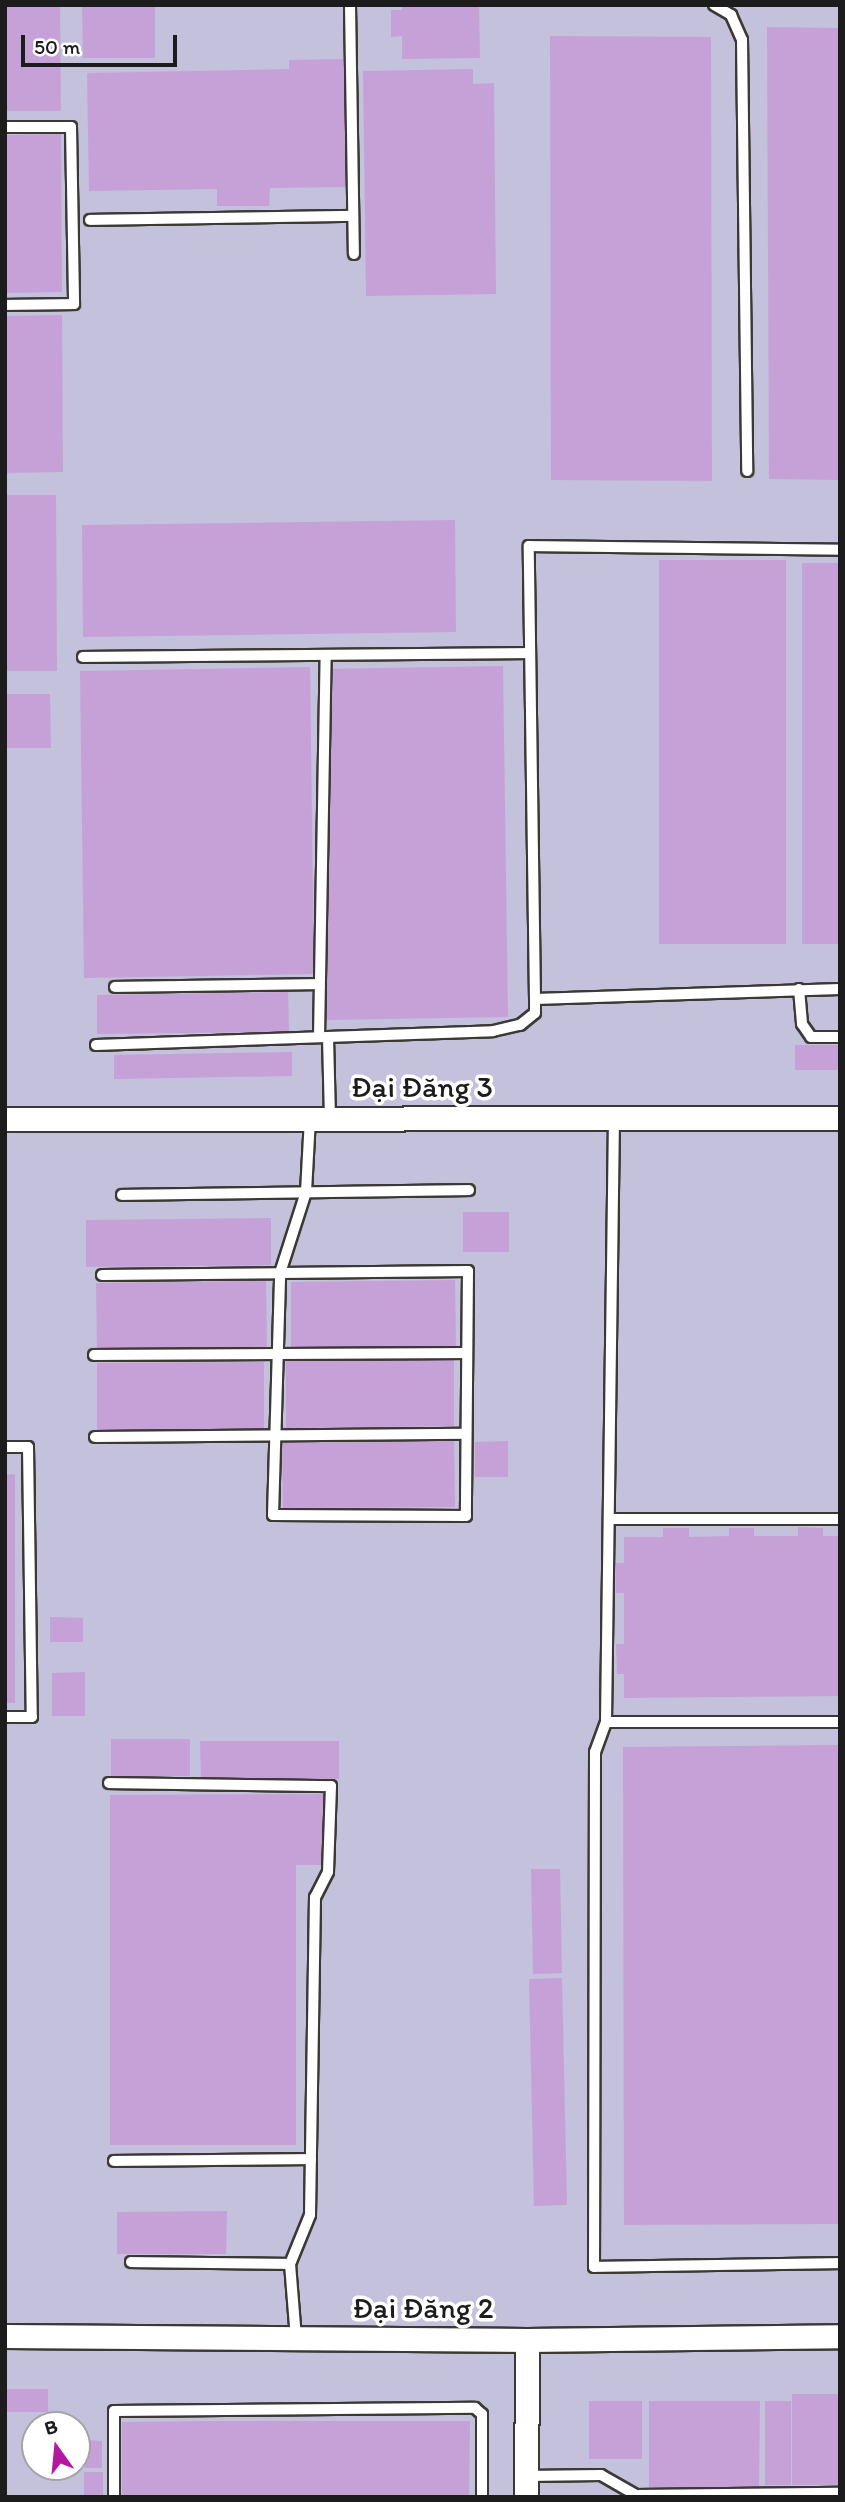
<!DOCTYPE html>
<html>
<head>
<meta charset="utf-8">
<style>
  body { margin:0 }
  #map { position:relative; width:845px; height:2502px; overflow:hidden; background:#efe0c2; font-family:Itim,sans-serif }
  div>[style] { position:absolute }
  .industrial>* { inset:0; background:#c3c1db }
  .building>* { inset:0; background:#c6a1d7 }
  .roads { filter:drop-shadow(2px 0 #3c3935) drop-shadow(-2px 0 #3c3935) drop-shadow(0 2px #3c3935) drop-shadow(0 -2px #3c3935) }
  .service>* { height:10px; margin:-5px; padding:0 5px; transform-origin:5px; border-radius:5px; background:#fff }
  .minor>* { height:23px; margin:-11.5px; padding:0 11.5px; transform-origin:11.5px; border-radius:11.5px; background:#fff }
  span { translate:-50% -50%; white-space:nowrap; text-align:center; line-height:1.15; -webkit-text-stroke:7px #fff; paint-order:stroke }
  .street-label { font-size:30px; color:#1c1c1c }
  .frame { position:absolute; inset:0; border:7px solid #1c1c1c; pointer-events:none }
  .north { position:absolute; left:21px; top:2411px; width:70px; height:70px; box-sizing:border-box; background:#fff; border:2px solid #a4a4a4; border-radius:50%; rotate:345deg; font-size:19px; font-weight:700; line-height:28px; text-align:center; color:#1c1c1c }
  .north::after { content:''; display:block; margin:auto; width:24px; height:32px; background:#b5179e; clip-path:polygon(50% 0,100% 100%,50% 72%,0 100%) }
  .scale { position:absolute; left:21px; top:35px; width:156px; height:32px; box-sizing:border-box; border:4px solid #1c1c1c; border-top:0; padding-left:9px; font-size:21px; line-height:24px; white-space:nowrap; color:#1c1c1c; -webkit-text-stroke:5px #fff; paint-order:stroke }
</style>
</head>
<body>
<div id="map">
  <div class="industrial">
    <div style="clip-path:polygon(evenodd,5px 5px,840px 5px,840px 2497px,5px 2497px,5px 5px,35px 2425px,77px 2425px,77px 2467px,35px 2467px,35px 2425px)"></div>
  </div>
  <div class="building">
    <div style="clip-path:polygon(5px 5px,60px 5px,61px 111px,5px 111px)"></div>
    <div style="clip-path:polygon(82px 5px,155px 5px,155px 58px,83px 58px)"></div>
    <div style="clip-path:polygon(402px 5px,479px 5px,480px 58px,402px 59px,402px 36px,391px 37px,391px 10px,402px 10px)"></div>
    <div style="clip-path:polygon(767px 27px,840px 28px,840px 480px,769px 479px)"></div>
    <div style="clip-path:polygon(550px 36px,711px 37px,712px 481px,551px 480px)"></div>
    <div style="clip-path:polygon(345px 59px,346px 187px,270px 188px,269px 206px,217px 206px,217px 189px,89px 191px,87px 73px,289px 69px,289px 60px)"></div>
    <div style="clip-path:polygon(473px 69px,473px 84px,494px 83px,496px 294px,366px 296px,363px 71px)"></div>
    <div style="clip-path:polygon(61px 134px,62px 292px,5px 293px,5px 135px)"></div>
    <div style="clip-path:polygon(62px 315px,63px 472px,5px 473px,5px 316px)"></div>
    <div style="clip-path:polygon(5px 495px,56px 495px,57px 671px,5px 671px)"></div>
    <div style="clip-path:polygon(455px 520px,456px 632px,83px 637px,82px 525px)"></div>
    <div style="clip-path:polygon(659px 560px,786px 560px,786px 944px,659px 944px)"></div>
    <div style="clip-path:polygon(802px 563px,840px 563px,840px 944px,802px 944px)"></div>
    <div style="clip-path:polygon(503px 666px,508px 1017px,327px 1020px,322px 669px)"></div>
    <div style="clip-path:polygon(310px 667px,314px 974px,84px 978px,80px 671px)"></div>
    <div style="clip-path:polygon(5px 694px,50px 694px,51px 748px,5px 748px)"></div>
    <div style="clip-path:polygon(288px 992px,289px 1032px,97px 1034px,97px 995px)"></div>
    <div style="clip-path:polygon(795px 1045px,840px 1045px,840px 1070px,795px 1070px)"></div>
    <div style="clip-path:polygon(292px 1052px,292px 1076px,114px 1079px,114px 1055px)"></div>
    <div style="clip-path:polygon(463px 1212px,509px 1212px,509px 1252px,463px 1252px)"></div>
    <div style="clip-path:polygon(271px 1218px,271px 1265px,86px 1267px,86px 1220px)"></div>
    <div style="clip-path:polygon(455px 1280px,456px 1348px,291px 1349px,291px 1282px)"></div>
    <div style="clip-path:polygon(266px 1281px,267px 1348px,97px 1349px,96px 1283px)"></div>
    <div style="clip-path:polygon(454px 1359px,454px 1426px,286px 1428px,286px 1361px)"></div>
    <div style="clip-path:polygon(264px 1362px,264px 1429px,97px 1431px,97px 1363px)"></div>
    <div style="clip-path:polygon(454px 1440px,455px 1507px,283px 1508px,282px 1442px)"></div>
    <div style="clip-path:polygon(508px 1441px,508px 1477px,475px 1477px,475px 1442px)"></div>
    <div style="clip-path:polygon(15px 1474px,15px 1703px,5px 1703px,5px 1475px)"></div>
    <div style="clip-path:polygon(798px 1527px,823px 1528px,823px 1536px,840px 1536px,840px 1696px,624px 1698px,624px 1674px,617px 1674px,616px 1644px,624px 1644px,624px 1593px,616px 1593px,615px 1563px,624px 1563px,624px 1537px,663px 1537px,663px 1528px,689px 1528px,689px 1537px,729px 1536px,729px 1528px,754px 1528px,754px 1536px,798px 1536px)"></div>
    <div style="clip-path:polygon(50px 1617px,83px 1618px,83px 1642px,50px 1642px)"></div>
    <div style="clip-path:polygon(85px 1672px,85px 1716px,52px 1716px,52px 1673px)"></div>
    <div style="clip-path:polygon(111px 1739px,190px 1739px,190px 1776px,111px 1776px)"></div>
    <div style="clip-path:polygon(200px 1741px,339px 1741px,339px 1779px,201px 1779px)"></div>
    <div style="clip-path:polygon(840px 1745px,840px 2224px,624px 2225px,623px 1747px)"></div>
    <div style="clip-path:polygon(325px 1794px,325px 1865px,296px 1865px,296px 2145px,110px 2145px,110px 1795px)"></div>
    <div style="clip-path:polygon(531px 1869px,560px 1869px,562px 1973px,533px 1974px)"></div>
    <div style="clip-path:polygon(562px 1978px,567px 2205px,534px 2206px,529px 1979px)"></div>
    <div style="clip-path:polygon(227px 2211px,226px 2254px,117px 2254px,117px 2212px)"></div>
    <div style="clip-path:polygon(6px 2389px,48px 2389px,48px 2412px,6px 2412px)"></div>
    <div style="clip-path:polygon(792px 2394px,840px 2394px,840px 2485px,792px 2485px)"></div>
    <div style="clip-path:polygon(589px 2401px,642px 2401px,642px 2459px,589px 2459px)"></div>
    <div style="clip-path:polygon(649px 2401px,760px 2401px,759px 2487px,649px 2487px)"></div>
    <div style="clip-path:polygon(765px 2401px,791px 2401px,791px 2485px,765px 2485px)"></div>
    <div style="clip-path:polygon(209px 2421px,470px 2421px,469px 2497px,122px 2497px,122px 2422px)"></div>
    <div style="clip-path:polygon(84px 2440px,102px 2441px,102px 2468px,85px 2468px)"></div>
    <div style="clip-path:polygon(84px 2472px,103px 2472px,103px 2497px,84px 2497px)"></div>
  </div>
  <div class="roads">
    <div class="service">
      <div style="left:350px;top:5px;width:249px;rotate:89.1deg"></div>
      <div style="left:714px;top:5px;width:20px;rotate:30deg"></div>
      <div style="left:731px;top:15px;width:27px;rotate:66deg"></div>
      <div style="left:742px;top:40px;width:431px;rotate:89.3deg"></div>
      <div style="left:5px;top:127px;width:66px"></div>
      <div style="left:71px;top:127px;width:177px;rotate:89deg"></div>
      <div style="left:74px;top:304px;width:69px;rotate:179.2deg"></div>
      <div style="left:90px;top:220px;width:263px;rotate:-0.9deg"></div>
      <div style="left:83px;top:657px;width:447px;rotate:-0.5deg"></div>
      <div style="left:115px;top:987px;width:204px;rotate:-0.8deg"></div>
      <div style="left:799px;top:989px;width:35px;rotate:85deg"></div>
      <div style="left:802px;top:1024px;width:16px;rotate:55deg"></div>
      <div style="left:811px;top:1037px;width:29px"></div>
      <div style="left:535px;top:999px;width:305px;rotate:-1.9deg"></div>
      <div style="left:319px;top:1037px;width:382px;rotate:-89deg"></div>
      <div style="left:328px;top:1037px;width:82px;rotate:88.6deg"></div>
      <div style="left:96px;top:1045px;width:397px;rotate:-2deg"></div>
      <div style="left:493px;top:1031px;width:28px;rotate:-13deg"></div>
      <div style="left:520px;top:1025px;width:19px;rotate:-39deg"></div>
      <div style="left:535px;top:1013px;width:14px;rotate:-90deg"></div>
      <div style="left:535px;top:999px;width:453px;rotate:-90.8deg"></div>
      <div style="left:529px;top:546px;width:311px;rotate:0.7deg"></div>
      <div style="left:614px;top:1118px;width:604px;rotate:90.76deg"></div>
      <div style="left:606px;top:1722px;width:32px;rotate:110deg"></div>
      <div style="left:595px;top:1752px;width:515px;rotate:90.11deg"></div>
      <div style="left:594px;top:2267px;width:246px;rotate:-0.9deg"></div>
      <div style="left:122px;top:1195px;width:347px;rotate:-0.8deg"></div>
      <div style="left:102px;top:1275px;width:178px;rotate:-0.6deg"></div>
      <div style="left:280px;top:1273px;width:188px;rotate:-0.6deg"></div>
      <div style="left:468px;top:1271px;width:245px;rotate:90.5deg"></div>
      <div style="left:466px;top:1516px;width:193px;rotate:-179.7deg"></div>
      <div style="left:273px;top:1515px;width:242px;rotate:-88.3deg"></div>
      <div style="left:280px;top:1273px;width:85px;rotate:-72.2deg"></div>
      <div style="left:306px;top:1192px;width:73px;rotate:-86.9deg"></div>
      <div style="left:94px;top:1355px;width:372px;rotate:-0.3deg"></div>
      <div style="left:95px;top:1437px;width:371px;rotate:-0.5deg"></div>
      <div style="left:5px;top:1447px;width:23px"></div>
      <div style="left:28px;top:1447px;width:270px;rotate:89.2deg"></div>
      <div style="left:32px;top:1717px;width:27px;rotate:180deg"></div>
      <div style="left:609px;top:1519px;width:231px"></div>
      <div style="left:606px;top:1722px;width:234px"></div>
      <div style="left:109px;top:1783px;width:222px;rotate:0.8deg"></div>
      <div style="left:331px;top:1786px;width:86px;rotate:92deg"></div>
      <div style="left:328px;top:1872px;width:28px;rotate:117deg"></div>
      <div style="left:315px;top:1897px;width:318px;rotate:90.9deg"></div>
      <div style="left:310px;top:2215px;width:53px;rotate:112.2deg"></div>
      <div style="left:290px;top:2264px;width:75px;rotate:85.4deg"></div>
      <div style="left:114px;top:2161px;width:197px;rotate:-0.6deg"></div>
      <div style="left:131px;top:2262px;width:159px;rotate:0.7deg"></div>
      <div style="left:526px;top:2476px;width:75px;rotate:-0.8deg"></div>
      <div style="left:601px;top:2475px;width:40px;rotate:29.7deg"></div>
      <div style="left:636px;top:2495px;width:204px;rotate:-0.6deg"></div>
      <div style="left:114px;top:2497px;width:86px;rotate:-90deg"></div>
      <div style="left:114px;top:2411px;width:361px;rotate:-0.5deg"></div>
      <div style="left:475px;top:2408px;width:9px;rotate:41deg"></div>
      <div style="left:482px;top:2414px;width:83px;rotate:90deg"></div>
    </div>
    <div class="minor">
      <div style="left:5px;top:1119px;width:835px;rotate:-0.07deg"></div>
      <div style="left:5px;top:2336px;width:522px;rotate:0.44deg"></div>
      <div style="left:527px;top:2340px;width:313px;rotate:-0.7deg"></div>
      <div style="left:526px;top:2497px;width:157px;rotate:-89.6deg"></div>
    </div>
  </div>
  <div class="street-label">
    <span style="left:422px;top:1087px">Đại Đăng 3</span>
    <span style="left:423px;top:2308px">Đại Đăng 2</span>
  </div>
  <div class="frame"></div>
  <div class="north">B</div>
  <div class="scale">50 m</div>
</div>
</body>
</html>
